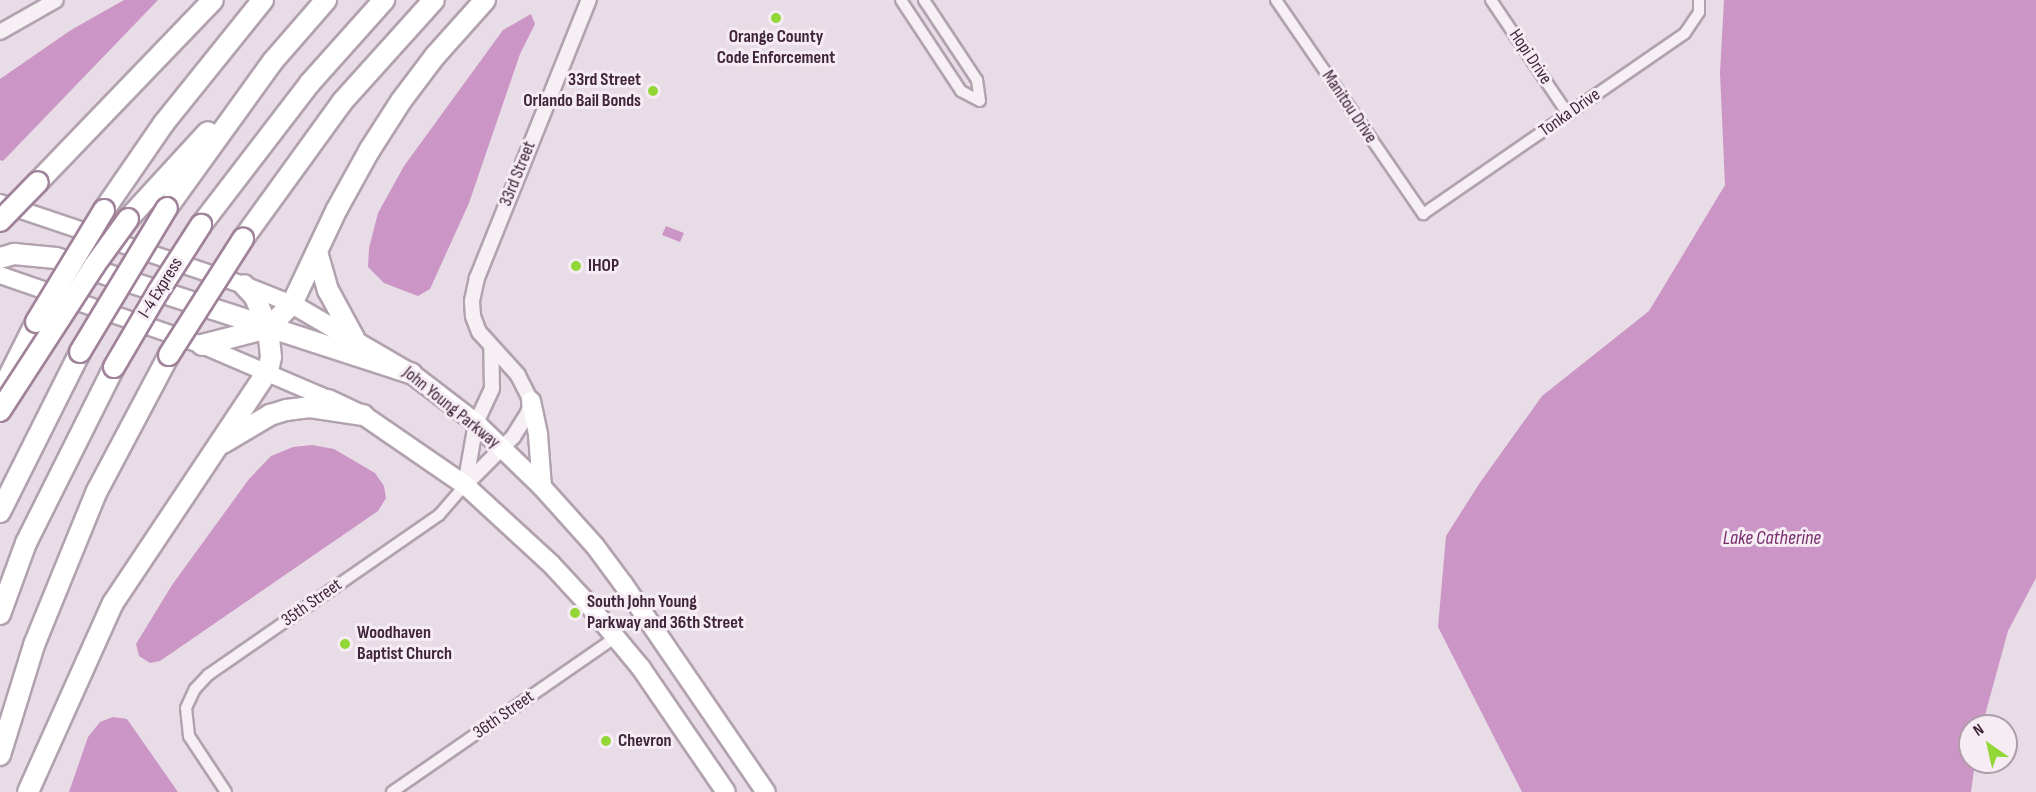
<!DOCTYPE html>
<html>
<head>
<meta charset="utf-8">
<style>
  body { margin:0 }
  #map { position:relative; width:2036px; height:792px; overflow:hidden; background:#e8dde6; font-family:"Sofia Sans Condensed",sans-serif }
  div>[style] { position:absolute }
  .water>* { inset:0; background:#cb95c6 }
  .roads { filter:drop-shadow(2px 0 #b2a2af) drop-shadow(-2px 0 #b2a2af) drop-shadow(0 2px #b2a2af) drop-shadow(0 -2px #b2a2af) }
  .minor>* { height:10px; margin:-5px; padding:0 5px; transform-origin:5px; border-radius:5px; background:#f6f0f5 }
  .tertiary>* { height:14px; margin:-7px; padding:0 7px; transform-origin:7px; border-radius:7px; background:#f6f0f5 }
  .primary>* { height:16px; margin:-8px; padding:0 8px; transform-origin:8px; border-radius:8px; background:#fff }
  .trunk>* { height:18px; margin:-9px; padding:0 9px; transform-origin:9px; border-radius:9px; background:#fff }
  .motorway>* { height:20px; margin:-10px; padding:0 10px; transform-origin:10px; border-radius:10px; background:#fff }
  .bridges { filter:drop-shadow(2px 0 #a0839a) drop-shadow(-2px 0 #a0839a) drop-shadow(0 2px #a0839a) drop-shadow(0 -2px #a0839a) }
  .motorway-bridge>* { height:20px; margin:-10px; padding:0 10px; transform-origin:10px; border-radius:10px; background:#fff }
  .dots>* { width:16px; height:16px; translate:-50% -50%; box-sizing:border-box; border:3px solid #f6ecf4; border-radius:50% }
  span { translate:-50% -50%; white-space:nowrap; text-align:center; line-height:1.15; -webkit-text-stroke:6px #f6ecf4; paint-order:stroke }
  .poi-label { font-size:18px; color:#40253a; font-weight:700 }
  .right { translate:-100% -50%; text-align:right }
  .left { translate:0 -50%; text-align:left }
  .street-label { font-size:18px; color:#40253a }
  .water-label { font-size:20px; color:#762d6d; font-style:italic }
  .north { position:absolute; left:1958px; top:714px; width:60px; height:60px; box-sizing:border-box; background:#f6ecf4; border:2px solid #ad9caa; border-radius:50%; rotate:326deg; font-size:16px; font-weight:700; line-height:24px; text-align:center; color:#40253a }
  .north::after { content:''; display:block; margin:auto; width:21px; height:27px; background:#93d737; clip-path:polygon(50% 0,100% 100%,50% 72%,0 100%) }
</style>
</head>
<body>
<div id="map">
  <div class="water">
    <div style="clip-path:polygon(124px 0,158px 0,3px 161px,0 160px,0 79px,71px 30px)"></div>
    <div style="clip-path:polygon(1724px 0,2036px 0,2036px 578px,2008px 631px,1982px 726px,1970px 726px,1970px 762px,1975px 762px,1971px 792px,1522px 792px,1438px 627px,1446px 536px,1479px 484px,1542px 396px,1649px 311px,1725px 185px,1720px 73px)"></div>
    <div style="clip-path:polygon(531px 14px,535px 24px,520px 54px,469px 203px,430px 289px,418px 296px,384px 283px,368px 267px,369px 248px,378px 213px,404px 166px,503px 30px)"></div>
    <div style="clip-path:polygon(666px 226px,684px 233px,680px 242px,662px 235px)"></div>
    <div style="clip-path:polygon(312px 445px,334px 449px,375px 473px,384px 486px,386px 498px,378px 511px,160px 661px,150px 663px,139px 656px,136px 644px,172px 585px,249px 479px,271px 456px,293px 447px)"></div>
    <div style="clip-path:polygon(113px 717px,127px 719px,178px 792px,69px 792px,88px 737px,100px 722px)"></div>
  </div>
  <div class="roads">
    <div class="minor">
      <div style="left:901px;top:0;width:109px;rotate:56.6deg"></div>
      <div style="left:961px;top:91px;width:21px;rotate:28deg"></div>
      <div style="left:924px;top:0;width:96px;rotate:56.5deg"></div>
      <div style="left:977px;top:80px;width:21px;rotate:82deg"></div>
      <div style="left:1276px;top:0;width:260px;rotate:55.5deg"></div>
      <div style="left:1423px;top:214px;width:318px;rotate:-34.6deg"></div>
      <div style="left:1685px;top:33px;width:25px;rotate:-56deg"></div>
      <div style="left:1699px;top:12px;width:12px;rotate:-90deg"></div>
      <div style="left:1491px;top:0;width:138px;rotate:56deg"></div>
      <div style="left:226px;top:792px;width:67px;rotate:-123.5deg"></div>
      <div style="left:189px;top:736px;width:28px;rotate:-96deg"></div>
      <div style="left:186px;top:708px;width:21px;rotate:-65deg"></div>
      <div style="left:195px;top:689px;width:19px;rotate:-47deg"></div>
      <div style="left:208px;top:675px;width:281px;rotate:-34.7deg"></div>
      <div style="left:439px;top:515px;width:40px;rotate:-49deg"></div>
      <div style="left:392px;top:792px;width:272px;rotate:-34.7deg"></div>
    </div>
    <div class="tertiary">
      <div style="left:0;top:32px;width:64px;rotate:-29.7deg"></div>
      <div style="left:465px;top:485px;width:68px;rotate:-45deg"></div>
      <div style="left:513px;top:437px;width:28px;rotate:-58deg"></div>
      <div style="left:528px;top:413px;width:12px;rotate:-76deg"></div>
      <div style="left:531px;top:401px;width:29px;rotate:-117deg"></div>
      <div style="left:518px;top:375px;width:58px;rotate:-132.2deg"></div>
      <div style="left:479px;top:332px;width:17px;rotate:-111deg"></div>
      <div style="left:473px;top:316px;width:15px;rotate:-94deg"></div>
      <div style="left:472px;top:301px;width:24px;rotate:-78deg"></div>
      <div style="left:477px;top:278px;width:300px;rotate:-68.1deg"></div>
      <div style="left:465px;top:485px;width:63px;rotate:-79.9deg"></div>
      <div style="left:476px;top:423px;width:38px;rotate:-65deg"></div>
      <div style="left:492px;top:388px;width:39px;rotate:-91deg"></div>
    </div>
    <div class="primary">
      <div style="left:0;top:203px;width:257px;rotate:18.6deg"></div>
      <div style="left:244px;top:285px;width:52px;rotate:21.6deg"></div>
      <div style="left:0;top:275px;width:214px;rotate:19.1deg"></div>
      <div style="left:202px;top:345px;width:137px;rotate:23.2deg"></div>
    </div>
    <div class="trunk">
      <div style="left:292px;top:304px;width:139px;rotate:30.3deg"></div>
      <div style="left:412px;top:374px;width:81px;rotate:37.4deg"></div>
      <div style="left:476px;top:423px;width:92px;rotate:44.1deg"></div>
      <div style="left:542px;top:487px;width:79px;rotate:48.1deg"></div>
      <div style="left:595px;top:546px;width:49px;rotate:53.4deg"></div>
      <div style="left:624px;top:585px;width:251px;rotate:55.6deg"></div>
      <div style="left:328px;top:399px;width:38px;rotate:25deg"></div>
      <div style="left:363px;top:415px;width:124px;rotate:34.5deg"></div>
      <div style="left:465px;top:485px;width:117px;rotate:42.6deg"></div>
      <div style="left:551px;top:564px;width:53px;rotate:47.3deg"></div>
      <div style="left:587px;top:603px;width:85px;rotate:50.3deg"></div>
      <div style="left:641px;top:668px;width:150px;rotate:55.6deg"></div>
      <div style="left:531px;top:401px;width:35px;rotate:78deg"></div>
      <div style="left:538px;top:435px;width:52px;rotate:85.6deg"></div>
    </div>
    <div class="motorway">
      <div style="left:38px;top:182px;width:252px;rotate:-46.1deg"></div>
      <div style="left:167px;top:208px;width:181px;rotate:-54.2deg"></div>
      <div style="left:273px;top:61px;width:81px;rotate:-49deg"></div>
      <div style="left:104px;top:210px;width:106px;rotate:-55.4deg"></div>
      <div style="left:164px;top:123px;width:158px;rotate:-51.2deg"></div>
      <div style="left:128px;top:219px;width:118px;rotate:-47.4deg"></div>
      <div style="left:201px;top:225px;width:178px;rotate:-52.5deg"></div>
      <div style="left:309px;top:84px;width:113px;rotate:-48.2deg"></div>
      <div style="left:243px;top:239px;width:169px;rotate:-54.1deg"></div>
      <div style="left:342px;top:102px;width:137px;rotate:-48deg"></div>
      <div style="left:317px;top:252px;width:40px;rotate:74deg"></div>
      <div style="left:328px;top:290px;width:55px;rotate:61.6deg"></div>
      <div style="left:0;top:258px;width:15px;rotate:-16deg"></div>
      <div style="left:14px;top:254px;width:42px;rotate:5.4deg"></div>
      <div style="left:56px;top:258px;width:374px;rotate:18deg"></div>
      <div style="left:202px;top:345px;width:68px;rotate:-14.4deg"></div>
      <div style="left:268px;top:328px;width:34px;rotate:-45deg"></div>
      <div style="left:292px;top:304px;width:105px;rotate:-64.7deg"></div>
      <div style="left:337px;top:209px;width:66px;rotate:-61.1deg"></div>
      <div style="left:369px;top:151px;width:59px;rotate:-57.4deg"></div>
      <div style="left:401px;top:101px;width:56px;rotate:-52.9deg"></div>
      <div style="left:435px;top:56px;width:75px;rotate:-48.2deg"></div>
      <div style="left:0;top:394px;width:80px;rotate:-63.4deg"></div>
      <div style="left:223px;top:443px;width:55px;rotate:-30.8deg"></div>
      <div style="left:270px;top:415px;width:17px;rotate:-17deg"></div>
      <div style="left:286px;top:410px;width:24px;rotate:-7deg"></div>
      <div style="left:310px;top:407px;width:54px;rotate:8.6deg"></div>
      <div style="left:0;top:512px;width:179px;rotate:-63.4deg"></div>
      <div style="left:0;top:614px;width:76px;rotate:-69.9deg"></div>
      <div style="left:26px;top:543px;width:197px;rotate:-63.4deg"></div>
      <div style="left:0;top:755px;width:115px;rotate:-72.8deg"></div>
      <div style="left:34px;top:645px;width:166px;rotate:-67.8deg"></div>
      <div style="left:97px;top:491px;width:154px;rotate:-62.1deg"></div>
      <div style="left:28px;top:792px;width:207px;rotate:-65.8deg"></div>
      <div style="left:113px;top:603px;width:279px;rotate:-56.3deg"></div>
      <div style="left:268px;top:371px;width:14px;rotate:-78deg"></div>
      <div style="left:271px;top:357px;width:29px;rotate:-96deg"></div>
      <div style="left:268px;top:328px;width:34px;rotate:-113deg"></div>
      <div style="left:255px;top:297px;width:16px;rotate:-133deg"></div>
    </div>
  </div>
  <div class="bridges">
    <div class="motorway-bridge">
      <div style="left:0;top:221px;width:54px;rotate:-45.7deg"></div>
      <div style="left:36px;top:322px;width:131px;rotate:-58.7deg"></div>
      <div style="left:80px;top:352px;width:168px;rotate:-58.9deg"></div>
      <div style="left:169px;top:355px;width:138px;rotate:-57.5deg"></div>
      <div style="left:114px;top:367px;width:87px;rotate:-59.6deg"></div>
      <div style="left:158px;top:292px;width:80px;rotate:-57.3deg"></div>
      <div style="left:0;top:411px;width:173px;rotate:-57deg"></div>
      <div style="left:94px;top:266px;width:58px;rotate:-54.1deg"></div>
    </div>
  </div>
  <div class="dots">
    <div style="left:776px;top:18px;background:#93d737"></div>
    <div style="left:653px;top:91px;background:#93d737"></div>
    <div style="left:576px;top:266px;background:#93d737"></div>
    <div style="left:575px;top:613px;background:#93d737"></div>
    <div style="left:345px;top:644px;background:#93d737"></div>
    <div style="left:606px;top:741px;background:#93d737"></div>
  </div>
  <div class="poi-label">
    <span style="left:776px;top:48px">Orange County<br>Code Enforcement</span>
    <span class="right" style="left:641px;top:91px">33rd Street<br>Orlando Bail Bonds</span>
    <span class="left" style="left:588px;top:266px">IHOP</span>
    <span class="left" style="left:587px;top:613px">South John Young<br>Parkway and 36th Street</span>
    <span class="left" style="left:357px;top:644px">Woodhaven<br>Baptist Church</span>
    <span class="left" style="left:618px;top:741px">Chevron</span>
  </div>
  <div class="street-label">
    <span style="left:1530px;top:57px;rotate:56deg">Hopi Drive</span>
    <span style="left:1349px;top:107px;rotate:56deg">Manitou Drive</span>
    <span style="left:1570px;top:113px;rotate:-35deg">Tonka Drive</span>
    <span style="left:518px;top:174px;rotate:-68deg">33rd Street</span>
    <span style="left:161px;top:288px;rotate:-58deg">I-4 Express</span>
    <span style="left:451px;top:408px;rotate:39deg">John Young Parkway</span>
    <span style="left:312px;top:603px;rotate:-35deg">35th Street</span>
    <span style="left:504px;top:715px;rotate:-35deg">36th Street</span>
  </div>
  <div class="water-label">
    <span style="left:1772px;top:538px">Lake Catherine</span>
  </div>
  <div class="north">N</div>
</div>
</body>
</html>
